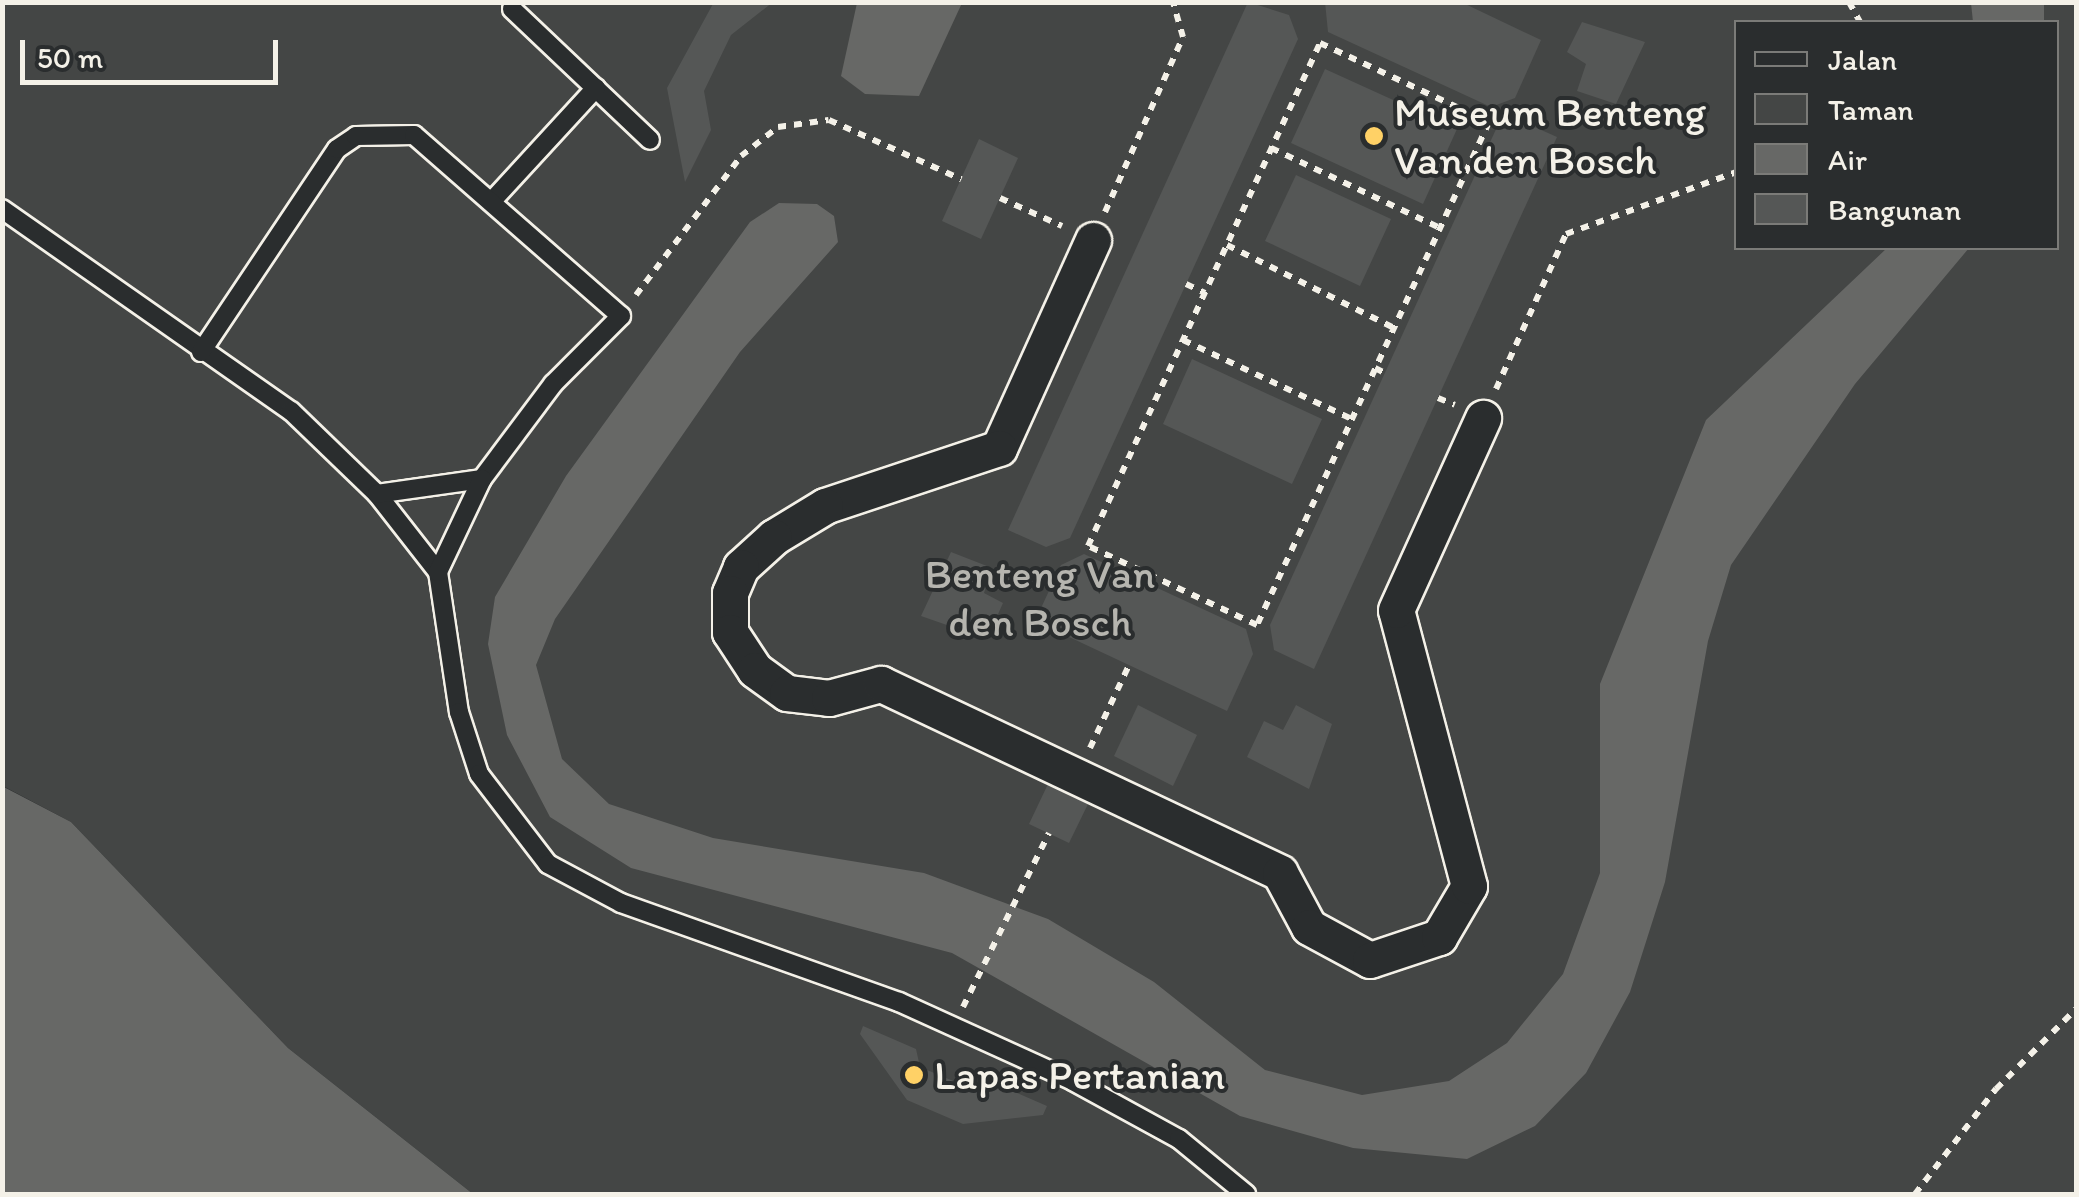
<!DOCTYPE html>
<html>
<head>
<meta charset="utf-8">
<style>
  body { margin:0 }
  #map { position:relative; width:2079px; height:1197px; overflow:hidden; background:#2a2d2e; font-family:Itim,sans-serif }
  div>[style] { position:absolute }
  .green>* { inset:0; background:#444645 }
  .water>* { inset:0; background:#676866 }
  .building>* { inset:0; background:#555756 }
  .path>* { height:6px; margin-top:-3px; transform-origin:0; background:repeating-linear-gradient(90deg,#f4f1e8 0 8px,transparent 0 16px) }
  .roads { filter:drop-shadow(2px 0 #f4f1e8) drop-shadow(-2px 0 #f4f1e8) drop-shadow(0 2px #f4f1e8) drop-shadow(0 -2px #f4f1e8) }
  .lane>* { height:18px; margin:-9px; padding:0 9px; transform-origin:9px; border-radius:9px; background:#2a2d2e }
  .street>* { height:35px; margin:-17.5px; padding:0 17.5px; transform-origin:17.5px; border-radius:17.5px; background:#2a2d2e }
  .dots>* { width:28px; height:28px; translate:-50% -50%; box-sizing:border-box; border:5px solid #2a2d2e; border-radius:50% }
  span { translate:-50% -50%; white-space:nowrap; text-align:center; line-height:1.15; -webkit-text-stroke:8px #2a2d2e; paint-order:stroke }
  .poi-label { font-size:42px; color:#f4f1e8 }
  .left { translate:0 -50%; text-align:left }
  .park-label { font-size:42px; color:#b6b5af }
  .frame { position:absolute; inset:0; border:5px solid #f4f1e8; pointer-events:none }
  .legend { position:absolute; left:1734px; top:20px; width:325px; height:230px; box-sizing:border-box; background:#2a2d2e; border:2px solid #7b7b78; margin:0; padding:12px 18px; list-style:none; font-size:30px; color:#f4f1e8 }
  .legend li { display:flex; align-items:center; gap:20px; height:50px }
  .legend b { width:50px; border:2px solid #7b7b78 }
  .scale { position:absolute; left:20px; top:40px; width:258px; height:45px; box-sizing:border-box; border:5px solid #f4f1e8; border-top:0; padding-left:12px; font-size:30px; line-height:35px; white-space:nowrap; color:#f4f1e8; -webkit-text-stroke:8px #2a2d2e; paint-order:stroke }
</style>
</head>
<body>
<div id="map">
  <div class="green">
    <div style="clip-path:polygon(evenodd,2px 3px,2076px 3px,2076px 1194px,473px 1194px,288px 1048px,71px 822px,3px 786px,2px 3px,1736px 22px,2056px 22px,2056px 248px,1736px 248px,1736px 22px)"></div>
  </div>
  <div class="water">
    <div style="clip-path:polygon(857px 3px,962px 3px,919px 96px,865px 94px,841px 76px)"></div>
    <div style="clip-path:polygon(1971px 3px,2044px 3px,2044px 22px,1973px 22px)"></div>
    <div style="clip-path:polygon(779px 203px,817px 204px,834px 216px,838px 242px,740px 352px,555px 619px,536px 665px,562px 759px,609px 804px,713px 838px,924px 873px,1048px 919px,1154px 982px,1265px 1070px,1362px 1095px,1449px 1081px,1507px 1043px,1563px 974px,1600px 873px,1600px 684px,1706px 420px,1887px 248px,1969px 248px,1855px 384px,1731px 565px,1708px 641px,1665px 882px,1630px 992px,1586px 1073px,1535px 1126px,1467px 1159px,1353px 1148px,1240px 1116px,952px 953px,631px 868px,550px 817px,507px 735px,488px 644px,495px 597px,566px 476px,750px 222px)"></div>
    <div style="clip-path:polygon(2px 786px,71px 822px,288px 1048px,473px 1194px,3px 1194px)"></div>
  </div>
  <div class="building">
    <div style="clip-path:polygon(714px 2px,773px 2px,731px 35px,704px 91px,711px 130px,685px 182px,667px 88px)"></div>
    <div style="clip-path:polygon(1248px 2px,1289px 15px,1298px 39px,1070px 538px,1046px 547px,1008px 530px)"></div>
    <div style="clip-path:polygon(1325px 2px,1461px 2px,1541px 40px,1515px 98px,1491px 107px,1328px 32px)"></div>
    <div style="clip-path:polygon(1582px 22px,1645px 42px,1616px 104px,1577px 91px,1586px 64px,1567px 52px)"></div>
    <div style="clip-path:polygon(1325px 69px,1457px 129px,1423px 204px,1291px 143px)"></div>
    <div style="clip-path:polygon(1517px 119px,1557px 137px,1314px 669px,1274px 650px,1270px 625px,1497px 127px)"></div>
    <div style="clip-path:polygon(979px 139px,1018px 158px,981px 239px,942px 221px)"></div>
    <div style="clip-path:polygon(1296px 175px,1391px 219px,1360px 286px,1265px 241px)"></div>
    <div style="clip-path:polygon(1192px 359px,1322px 419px,1292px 484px,1163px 424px)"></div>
    <div style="clip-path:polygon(951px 552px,992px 568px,984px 593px,1003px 603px,987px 639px,921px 616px)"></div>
    <div style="clip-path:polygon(1084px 554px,1246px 629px,1253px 654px,1227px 711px,1035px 621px,1061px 565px)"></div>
    <div style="clip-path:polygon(1138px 705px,1197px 735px,1173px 786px,1114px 756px)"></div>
    <div style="clip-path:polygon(1296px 705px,1332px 724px,1309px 789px,1247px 757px,1264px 721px,1283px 730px)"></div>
    <div style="clip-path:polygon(1048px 784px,1088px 804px,1069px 843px,1029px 824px)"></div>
    <div style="clip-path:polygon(863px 1026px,916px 1049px,920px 1067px,977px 1091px,994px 1083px,1047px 1106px,1043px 1115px,963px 1124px,907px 1100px,860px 1034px)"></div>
  </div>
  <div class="path">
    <div style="left:1849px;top:2px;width:23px;rotate:61deg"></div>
    <div style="left:1320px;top:43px;width:187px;rotate:25.1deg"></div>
    <div style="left:1489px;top:122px;width:554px;rotate:114.76deg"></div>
    <div style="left:1257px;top:625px;width:187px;rotate:-154.9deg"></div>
    <div style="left:1088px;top:546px;width:554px;rotate:-65.24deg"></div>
    <div style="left:1271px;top:148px;width:187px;rotate:25.3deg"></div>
    <div style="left:1000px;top:198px;width:68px;rotate:24.3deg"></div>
    <div style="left:1105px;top:212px;width:192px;rotate:-66deg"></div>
    <div style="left:1183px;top:37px;width:36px;rotate:-106deg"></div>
    <div style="left:1227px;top:245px;width:186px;rotate:26.4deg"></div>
    <div style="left:1186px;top:284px;width:21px;rotate:25deg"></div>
    <div style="left:636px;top:295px;width:174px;rotate:-52.9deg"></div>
    <div style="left:741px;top:156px;width:47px;rotate:-38.1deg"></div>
    <div style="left:778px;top:127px;width:51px;rotate:-7.8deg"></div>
    <div style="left:829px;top:120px;width:145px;rotate:24.1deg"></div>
    <div style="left:1183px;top:340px;width:187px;rotate:25.1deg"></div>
    <div style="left:1375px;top:368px;width:11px;rotate:27deg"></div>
    <div style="left:1496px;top:389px;width:170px;rotate:-65.7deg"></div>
    <div style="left:1566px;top:234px;width:181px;rotate:-20deg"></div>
    <div style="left:1438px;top:398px;width:18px;rotate:22deg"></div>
    <div style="left:1090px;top:748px;width:92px;rotate:-64.8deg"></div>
    <div style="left:963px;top:1007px;width:194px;rotate:-63.7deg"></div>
    <div style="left:1915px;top:1194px;width:133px;rotate:-52.4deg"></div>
    <div style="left:1996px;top:1089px;width:113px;rotate:-45deg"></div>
  </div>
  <div class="roads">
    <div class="lane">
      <div style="left:512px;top:9px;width:190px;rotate:43.5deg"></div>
      <div style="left:491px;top:202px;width:155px;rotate:-47.4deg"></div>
      <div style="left:2px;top:209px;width:353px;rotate:35deg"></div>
      <div style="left:291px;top:411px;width:120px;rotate:44deg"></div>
      <div style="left:377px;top:494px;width:99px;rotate:52deg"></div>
      <div style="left:438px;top:572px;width:142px;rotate:81.5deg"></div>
      <div style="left:459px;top:712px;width:65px;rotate:72.1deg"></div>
      <div style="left:479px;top:774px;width:113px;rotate:52.5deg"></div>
      <div style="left:548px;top:864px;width:83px;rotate:28.1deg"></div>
      <div style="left:621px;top:903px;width:295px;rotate:19.6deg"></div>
      <div style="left:899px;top:1002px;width:191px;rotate:24.4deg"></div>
      <div style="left:1073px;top:1081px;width:121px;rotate:28.7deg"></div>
      <div style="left:1179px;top:1139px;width:87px;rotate:39.4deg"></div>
      <div style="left:201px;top:352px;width:244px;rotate:-56.2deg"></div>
      <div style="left:337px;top:149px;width:23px;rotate:-34deg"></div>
      <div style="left:356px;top:136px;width:58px;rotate:-1deg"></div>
      <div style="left:414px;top:135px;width:275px;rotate:41.2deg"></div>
      <div style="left:621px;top:316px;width:96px;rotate:135deg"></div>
      <div style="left:553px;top:384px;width:119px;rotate:126.8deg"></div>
      <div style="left:482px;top:479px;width:106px;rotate:171.9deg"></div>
      <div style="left:438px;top:572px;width:103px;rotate:-64.7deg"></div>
    </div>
    <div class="street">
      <div style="left:1093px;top:240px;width:228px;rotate:114.3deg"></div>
      <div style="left:999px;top:448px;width:183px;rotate:161.6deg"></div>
      <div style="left:825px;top:506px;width:60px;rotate:148.7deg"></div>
      <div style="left:774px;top:537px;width:45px;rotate:137.7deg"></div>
      <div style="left:741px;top:567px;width:28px;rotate:113deg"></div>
      <div style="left:730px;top:593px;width:39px;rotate:90deg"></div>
      <div style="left:730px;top:632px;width:45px;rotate:56.7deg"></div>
      <div style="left:755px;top:670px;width:39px;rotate:36deg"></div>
      <div style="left:787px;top:693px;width:42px;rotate:6.8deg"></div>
      <div style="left:829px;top:698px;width:54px;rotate:-15.1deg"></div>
      <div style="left:881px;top:684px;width:441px;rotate:25.3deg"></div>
      <div style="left:1280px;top:873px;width:61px;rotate:61.8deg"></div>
      <div style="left:1309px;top:927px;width:69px;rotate:28.4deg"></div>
      <div style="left:1370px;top:960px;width:73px;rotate:-18.4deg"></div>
      <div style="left:1439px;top:937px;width:59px;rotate:-59.5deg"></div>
      <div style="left:1469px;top:886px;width:285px;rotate:-104.8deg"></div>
      <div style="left:1396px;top:610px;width:211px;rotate:-65.6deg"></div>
    </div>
  </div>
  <div class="dots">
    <div style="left:1374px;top:136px;background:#ffd166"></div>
    <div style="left:914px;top:1075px;background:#ffd166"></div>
  </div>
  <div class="poi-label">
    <span class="left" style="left:1394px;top:136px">Museum Benteng<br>Van den Bosch</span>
    <span class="left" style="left:934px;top:1075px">Lapas Pertanian</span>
  </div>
  <div class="park-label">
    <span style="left:1040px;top:598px">Benteng Van<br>den Bosch</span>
  </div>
  <div class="frame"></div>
  <ul class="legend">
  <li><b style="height:12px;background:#2a2d2e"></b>Jalan</li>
  <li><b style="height:28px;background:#444645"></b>Taman</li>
  <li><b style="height:28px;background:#676866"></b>Air</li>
  <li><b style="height:28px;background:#555756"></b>Bangunan</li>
  </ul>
  <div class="scale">50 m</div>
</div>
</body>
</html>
